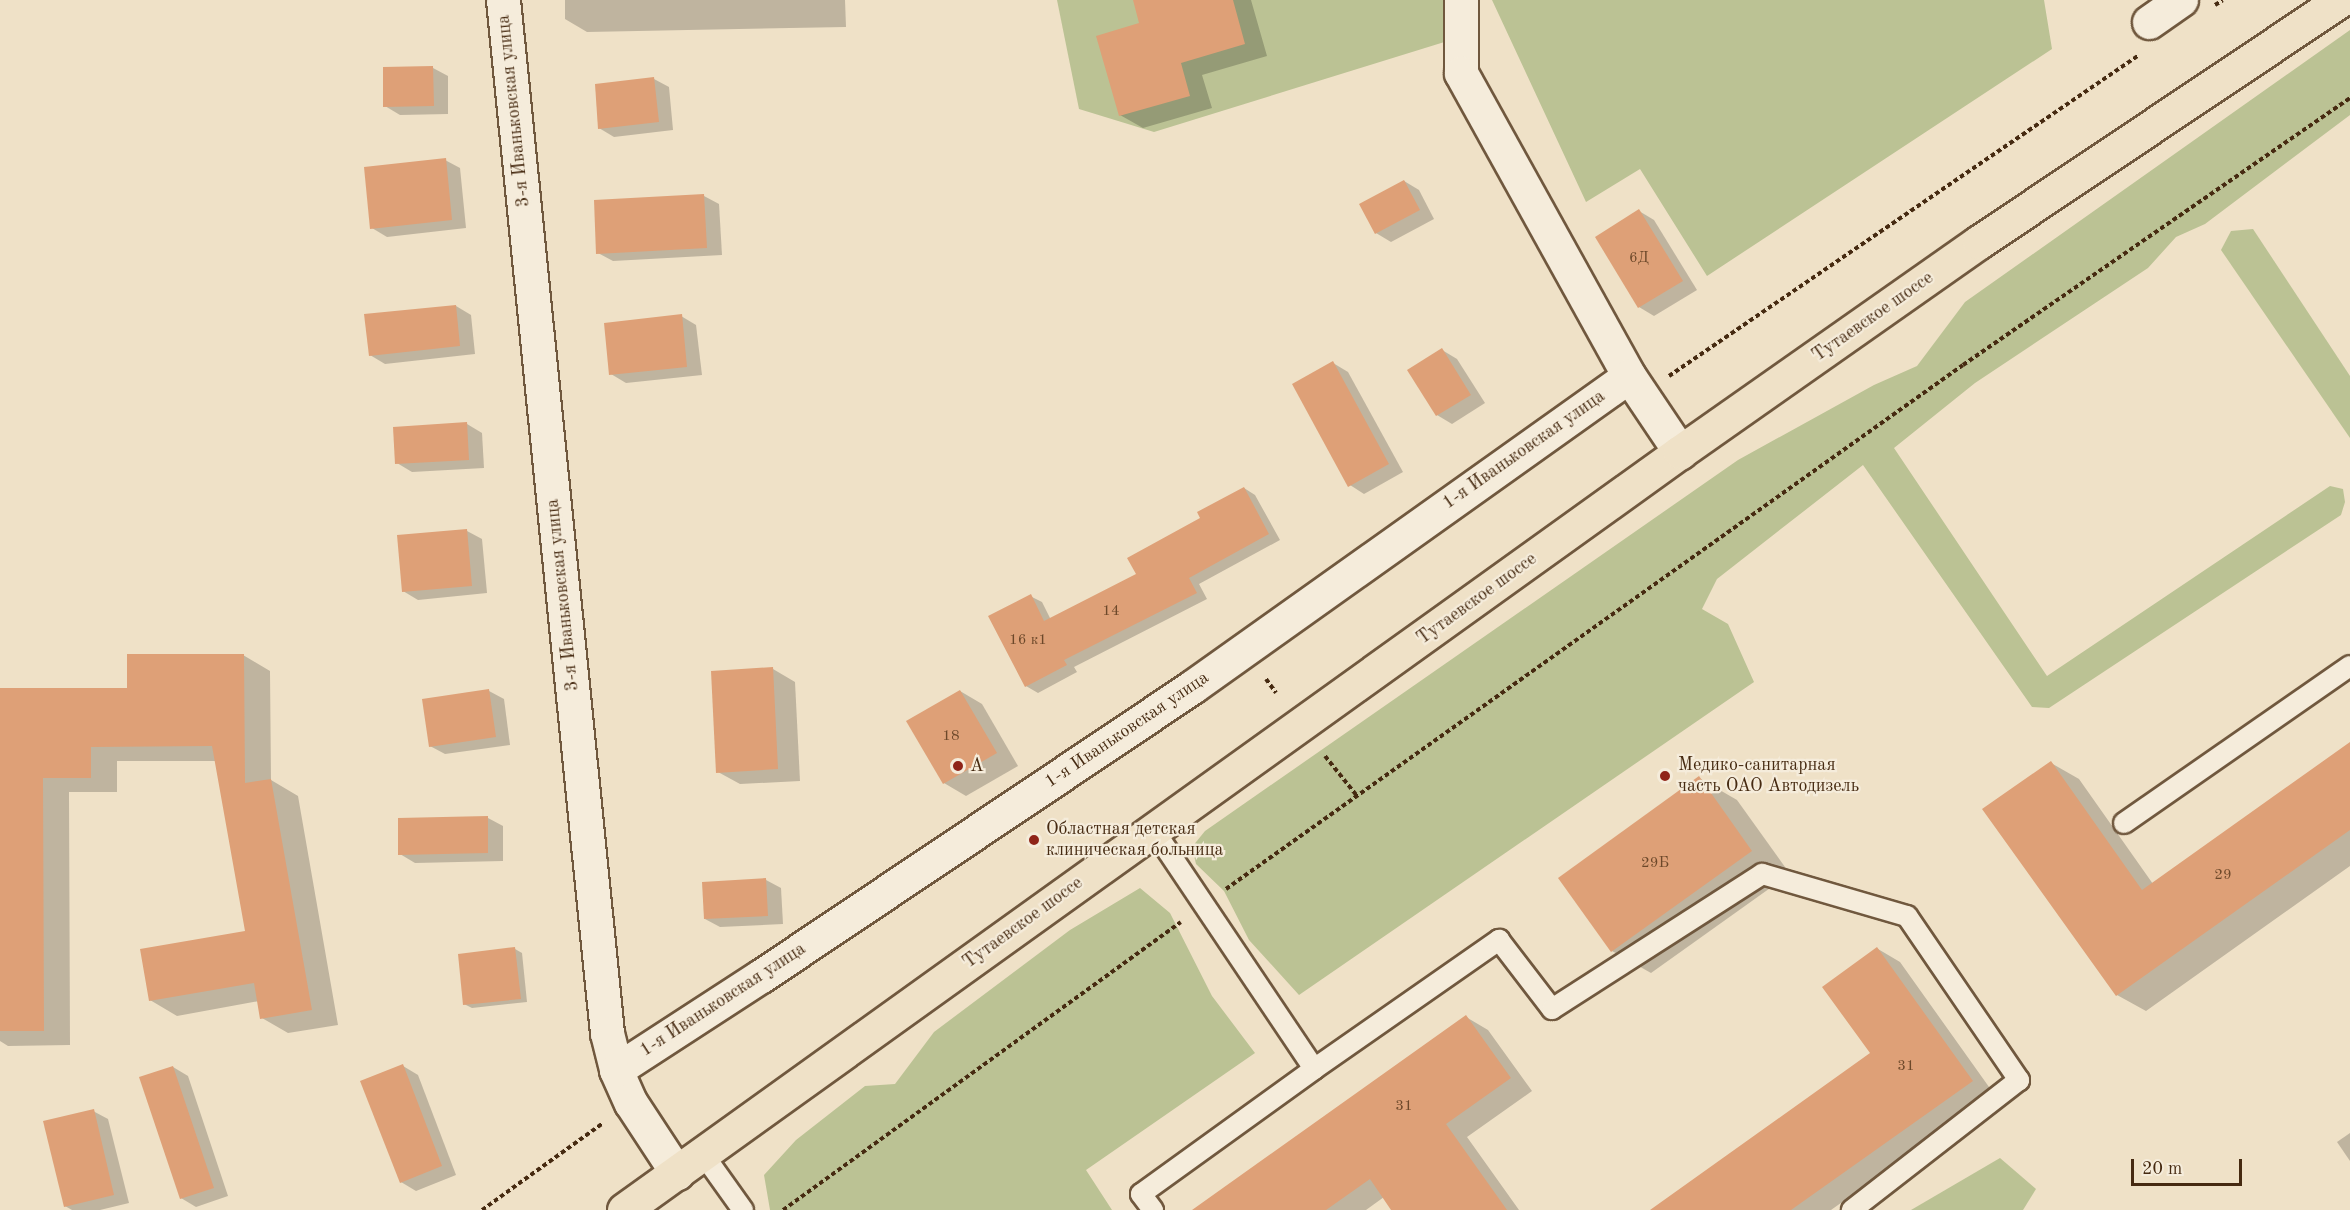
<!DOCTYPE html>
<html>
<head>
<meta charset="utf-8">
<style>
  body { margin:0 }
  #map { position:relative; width:2350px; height:1210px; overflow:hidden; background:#efe1c7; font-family:"Old Standard TT",serif }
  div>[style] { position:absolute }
  .green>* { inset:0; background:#bbc294 }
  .shadow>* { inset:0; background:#0003 }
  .building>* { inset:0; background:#dea077 }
  .path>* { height:4px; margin-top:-2px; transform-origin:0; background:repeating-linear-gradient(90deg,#462a11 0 4.5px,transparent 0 7.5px) }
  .roads { filter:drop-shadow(2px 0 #70583e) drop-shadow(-2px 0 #70583e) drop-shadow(0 2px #70583e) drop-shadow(0 -2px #70583e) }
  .service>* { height:20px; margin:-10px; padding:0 10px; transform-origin:10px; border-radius:10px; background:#f5ecdb }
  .minor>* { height:33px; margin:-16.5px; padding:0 16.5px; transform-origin:16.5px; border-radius:16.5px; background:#f5ecdb }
  .primary>* { height:33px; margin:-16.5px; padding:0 16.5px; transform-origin:16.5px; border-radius:16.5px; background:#efe1c7 }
  .dots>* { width:16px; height:16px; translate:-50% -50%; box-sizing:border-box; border:3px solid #f5ecdb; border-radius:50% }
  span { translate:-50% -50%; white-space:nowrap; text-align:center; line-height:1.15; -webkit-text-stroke:4.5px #f5ecdb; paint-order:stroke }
  .number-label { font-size:15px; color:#6c482a }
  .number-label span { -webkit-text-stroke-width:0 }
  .street-label { font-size:18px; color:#462a11 }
  .poi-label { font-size:18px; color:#462a11 }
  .left { translate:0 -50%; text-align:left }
  .scale { position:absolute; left:2131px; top:1159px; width:111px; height:27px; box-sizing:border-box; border:3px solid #462a11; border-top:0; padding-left:8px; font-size:18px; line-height:21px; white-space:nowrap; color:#462a11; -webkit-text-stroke:4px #f5ecdb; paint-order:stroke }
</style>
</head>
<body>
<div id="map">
  <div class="green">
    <div style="clip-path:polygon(1057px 0,1451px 0,1467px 35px,1154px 132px,1079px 109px)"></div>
    <div style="clip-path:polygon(1492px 0,2044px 0,2052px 49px,1707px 276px,1640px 169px,1586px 202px)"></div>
    <div style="clip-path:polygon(2350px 30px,2350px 115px,2205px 224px,2176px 237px,2148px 268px,1975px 383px,1894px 448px,2047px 676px,2330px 486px,2343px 489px,2345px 502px,2341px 515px,2049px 708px,2032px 707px,1863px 465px,1717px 579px,1702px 609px,1728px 624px,1754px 682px,1299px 995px,1249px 940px,1224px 891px,1196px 864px,1192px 847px,1205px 831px,1738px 460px,1874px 385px,1917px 366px,1965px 302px)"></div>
    <div style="clip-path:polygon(2253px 229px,2350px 376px,2350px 438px,2221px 250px,2231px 231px)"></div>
    <div style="clip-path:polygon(1140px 888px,1170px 913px,1212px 996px,1255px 1053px,1086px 1170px,1112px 1210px,770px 1210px,764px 1175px,796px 1140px,865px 1086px,895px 1084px,934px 1032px,1070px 930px)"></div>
    <div style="clip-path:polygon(2000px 1158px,2036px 1189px,2023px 1210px,1911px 1210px)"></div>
  </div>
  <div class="shadow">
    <div style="clip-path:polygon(565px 0,845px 0,846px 27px,587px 32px,565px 19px)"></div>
    <div style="clip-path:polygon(1140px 0,1251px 0,1267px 56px,1202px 75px,1212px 108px,1143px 128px,1120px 115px,1141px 24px)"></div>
    <div style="clip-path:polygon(384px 68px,433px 68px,448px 76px,448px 114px,400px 115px,385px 106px)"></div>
    <div style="clip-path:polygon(654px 79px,669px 87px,673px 130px,614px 137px,599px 128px)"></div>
    <div style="clip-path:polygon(445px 160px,460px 168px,466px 228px,387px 237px,372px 228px)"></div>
    <div style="clip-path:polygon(1404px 181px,1419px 190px,1434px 219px,1391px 242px,1376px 233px)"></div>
    <div style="clip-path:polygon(704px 196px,719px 204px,722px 255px,613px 261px,598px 253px)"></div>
    <div style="clip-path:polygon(1639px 211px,1654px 220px,1697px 290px,1654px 316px,1639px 307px)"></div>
    <div style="clip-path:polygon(456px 306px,471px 315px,475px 354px,385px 364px,370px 355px)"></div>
    <div style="clip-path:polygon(681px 316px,696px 325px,702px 375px,626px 383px,611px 374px)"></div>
    <div style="clip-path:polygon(1442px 350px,1457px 359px,1485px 403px,1452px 424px,1437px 415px)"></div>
    <div style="clip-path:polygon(1333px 363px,1348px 372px,1403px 472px,1364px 494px,1350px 485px)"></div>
    <div style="clip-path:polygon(467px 424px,482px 433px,484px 468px,412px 472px,397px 463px)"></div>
    <div style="clip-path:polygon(1244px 488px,1255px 495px,1280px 540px,1199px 584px,1207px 599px,1074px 667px,1077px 672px,1038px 693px,1026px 686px,990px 617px,1030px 596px,1042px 602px,1051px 620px,1138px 574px)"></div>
    <div style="clip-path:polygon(467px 531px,482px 539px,487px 593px,418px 600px,403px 591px)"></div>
    <div style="clip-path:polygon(243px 655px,270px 671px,271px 780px,298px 796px,338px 1025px,288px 1033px,262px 1018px,259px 1001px,177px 1016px,150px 1000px,246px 932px,216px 761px,117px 761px,117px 792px,69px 792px,70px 1045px,8px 1046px,0 1041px,0 690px,128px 689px)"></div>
    <div style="clip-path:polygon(773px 669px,795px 682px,800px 781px,740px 784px,718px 772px)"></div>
    <div style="clip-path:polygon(489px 691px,504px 699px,510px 745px,445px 754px,430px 746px)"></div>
    <div style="clip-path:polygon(960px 691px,982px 704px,1018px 766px,966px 796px,944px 783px)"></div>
    <div style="clip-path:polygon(2350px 744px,2350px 866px,2146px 1011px,2117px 995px,2051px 763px,2079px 779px,2153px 884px)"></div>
    <div style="clip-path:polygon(1699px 778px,1737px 800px,1790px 874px,1651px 973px,1612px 951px)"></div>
    <div style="clip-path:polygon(488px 818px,503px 826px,503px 861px,415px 863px,400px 854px)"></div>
    <div style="clip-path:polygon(766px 880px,781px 888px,783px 924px,720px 927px,705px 919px)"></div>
    <div style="clip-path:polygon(515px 949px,522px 953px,527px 1002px,472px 1008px,464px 1004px)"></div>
    <div style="clip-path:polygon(1878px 949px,1900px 962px,1994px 1094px,1831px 1210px,1652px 1210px,1872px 1053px)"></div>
    <div style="clip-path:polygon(1466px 1017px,1488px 1030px,1532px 1091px,1467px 1137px,1519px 1210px,1393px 1210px,1384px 1197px,1366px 1210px,1195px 1210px)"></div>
    <div style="clip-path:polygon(403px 1066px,418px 1075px,456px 1175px,416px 1191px,401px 1182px)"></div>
    <div style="clip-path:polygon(173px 1067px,188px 1076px,228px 1196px,196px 1207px,181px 1198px)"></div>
    <div style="clip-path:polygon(93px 1111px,108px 1119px,129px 1203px,100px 1210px,72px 1210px,65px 1206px)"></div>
    <div style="clip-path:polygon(2350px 1133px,2350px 1161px,2337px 1142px)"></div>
  </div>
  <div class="building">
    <div style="clip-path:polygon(1133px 0,1233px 0,1245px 44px,1181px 63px,1190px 96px,1119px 116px,1096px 36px,1139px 23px)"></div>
    <div style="clip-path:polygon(433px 66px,434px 106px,383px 107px,383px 67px)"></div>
    <div style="clip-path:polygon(654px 77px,659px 122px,598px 129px,595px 84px)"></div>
    <div style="clip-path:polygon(446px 158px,452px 220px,370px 229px,364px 167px)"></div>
    <div style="clip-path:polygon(1404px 180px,1420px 210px,1375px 234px,1359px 204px)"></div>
    <div style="clip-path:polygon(704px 194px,707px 248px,596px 254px,594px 200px)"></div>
    <div style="clip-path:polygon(1639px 209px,1683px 281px,1638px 308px,1595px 237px)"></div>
    <div style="clip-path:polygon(456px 305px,460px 346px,369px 356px,364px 314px)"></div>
    <div style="clip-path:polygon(682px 314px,687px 367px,609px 375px,604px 323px)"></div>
    <div style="clip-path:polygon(1442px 348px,1471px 395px,1436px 416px,1407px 370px)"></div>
    <div style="clip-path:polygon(1333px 361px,1389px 464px,1348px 487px,1292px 384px)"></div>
    <div style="clip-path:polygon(467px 422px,469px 460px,395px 464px,393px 427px)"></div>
    <div style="clip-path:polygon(1244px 487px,1269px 534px,1189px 578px,1197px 593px,1064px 660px,1067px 665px,1025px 687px,988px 616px,1031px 594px,1044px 621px,1136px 574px,1127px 558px,1200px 518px,1197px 512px)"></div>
    <div style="clip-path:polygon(467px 529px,472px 586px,402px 592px,397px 535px)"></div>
    <div style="clip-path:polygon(127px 654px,244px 654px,245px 783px,271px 779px,312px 1010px,260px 1019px,254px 983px,149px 1001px,140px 949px,245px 931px,212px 746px,91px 747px,91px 778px,43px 778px,44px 1031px,0 1031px,0 688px,127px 688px)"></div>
    <div style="clip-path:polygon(773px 667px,778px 769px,716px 773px,711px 671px)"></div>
    <div style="clip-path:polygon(489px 689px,496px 737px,429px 747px,422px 699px)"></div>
    <div style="clip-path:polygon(960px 690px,997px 753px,943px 784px,906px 721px)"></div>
    <div style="clip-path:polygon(2350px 742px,2350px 830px,2116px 996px,1982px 809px,2051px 761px,2142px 890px)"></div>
    <div style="clip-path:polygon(1699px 776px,1752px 851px,1611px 952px,1558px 878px)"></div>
    <div style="clip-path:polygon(488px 816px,488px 853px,398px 855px,398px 818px)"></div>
    <div style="clip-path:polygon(766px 878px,768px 916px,704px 919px,702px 882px)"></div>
    <div style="clip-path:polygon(515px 947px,521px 999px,463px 1005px,458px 954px)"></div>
    <div style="clip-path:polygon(1877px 947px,1973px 1081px,1791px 1210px,1650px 1210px,1870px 1053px,1822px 987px)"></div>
    <div style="clip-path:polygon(1466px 1015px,1511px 1078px,1446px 1124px,1507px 1210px,1391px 1210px,1370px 1179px,1326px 1210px,1192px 1210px)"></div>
    <div style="clip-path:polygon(403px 1064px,442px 1166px,400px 1183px,360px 1081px)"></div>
    <div style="clip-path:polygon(173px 1066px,214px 1188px,180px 1199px,139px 1077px)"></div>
    <div style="clip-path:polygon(94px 1109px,114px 1195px,64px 1207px,43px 1121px)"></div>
  </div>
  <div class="path">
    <div style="left:2215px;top:5px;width:9px;rotate:-32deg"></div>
    <div style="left:1669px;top:376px;width:569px;rotate:-34.33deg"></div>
    <div style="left:1266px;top:679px;width:17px;rotate:54deg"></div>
    <div style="left:1325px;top:756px;width:51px;rotate:51.3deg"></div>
    <div style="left:1226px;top:889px;width:904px;rotate:-35.41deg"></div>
    <div style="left:1963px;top:365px;width:470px;rotate:-34.6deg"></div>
    <div style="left:482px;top:1210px;width:149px;rotate:-35.7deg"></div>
    <div style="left:783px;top:1210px;width:491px;rotate:-35.9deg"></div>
  </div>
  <div class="roads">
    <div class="service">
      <div style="left:2124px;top:823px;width:275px;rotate:-34.8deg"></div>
      <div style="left:1153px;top:829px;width:289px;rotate:56.1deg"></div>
      <div style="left:1314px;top:1069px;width:226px;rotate:-34.9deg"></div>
      <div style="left:1499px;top:940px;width:87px;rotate:52.5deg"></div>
      <div style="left:1552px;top:1009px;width:250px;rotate:-32.7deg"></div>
      <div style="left:1762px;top:874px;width:151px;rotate:16.2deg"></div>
      <div style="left:1907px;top:916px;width:199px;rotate:55.7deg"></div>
      <div style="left:2019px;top:1080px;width:212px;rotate:142.1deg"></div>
      <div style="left:703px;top:1154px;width:69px;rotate:54.5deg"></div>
      <div style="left:1153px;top:1210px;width:20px;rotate:-127deg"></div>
      <div style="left:1141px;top:1194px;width:213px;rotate:-35.8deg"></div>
    </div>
    <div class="minor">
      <div style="left:503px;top:0;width:1038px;rotate:84.25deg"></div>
      <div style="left:607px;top:1033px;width:38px;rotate:76deg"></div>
      <div style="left:616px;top:1070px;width:36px;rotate:66deg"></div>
      <div style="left:631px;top:1103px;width:84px;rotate:56.7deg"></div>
      <div style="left:1461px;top:0;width:73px;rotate:90deg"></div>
      <div style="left:1461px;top:73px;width:346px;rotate:61deg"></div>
      <div style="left:1629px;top:376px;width:92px;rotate:56.1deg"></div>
      <div style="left:2149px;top:22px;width:39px;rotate:-35deg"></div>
      <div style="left:616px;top:1070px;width:173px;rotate:-33deg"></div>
      <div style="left:761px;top:976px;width:519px;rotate:-33.84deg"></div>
      <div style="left:1192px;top:687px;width:536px;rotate:-35.44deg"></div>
    </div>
    <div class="primary">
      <div style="left:624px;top:1210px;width:1300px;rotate:-35.67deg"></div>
      <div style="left:1680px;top:452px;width:365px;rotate:-35.1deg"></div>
      <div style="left:1979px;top:242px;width:435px;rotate:-33.8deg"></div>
    </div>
  </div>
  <div class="dots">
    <div style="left:958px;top:766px;background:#8f2418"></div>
    <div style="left:1665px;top:776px;background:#8f2418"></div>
    <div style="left:1034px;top:840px;background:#8f2418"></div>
  </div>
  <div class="number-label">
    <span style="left:1639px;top:259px">6Д</span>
    <span style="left:1111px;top:612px">14</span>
    <span style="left:1028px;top:641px">16 к1</span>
    <span style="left:951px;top:737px">18</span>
    <span style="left:1655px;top:864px">29Б</span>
    <span style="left:2223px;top:876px">29</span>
    <span style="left:1906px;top:1067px">31</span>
    <span style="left:1404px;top:1107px">31</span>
  </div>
  <div class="street-label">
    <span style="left:514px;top:111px;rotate:-96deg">3-я Иваньковская улица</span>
    <span style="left:1873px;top:317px;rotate:-35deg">Тутаевское шоссе</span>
    <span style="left:1524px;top:450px;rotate:-35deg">1-я Иваньковская улица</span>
    <span style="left:563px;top:595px;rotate:-96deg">3-я Иваньковская улица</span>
    <span style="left:1477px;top:599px;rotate:-36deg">Тутаевское шоссе</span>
    <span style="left:1127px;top:730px;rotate:-34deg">1-я Иваньковская улица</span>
    <span style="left:1023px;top:923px;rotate:-36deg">Тутаевское шоссе</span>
    <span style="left:723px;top:1000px;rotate:-33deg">1-я Иваньковская улица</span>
  </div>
  <div class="poi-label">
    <span class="left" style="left:970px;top:766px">А</span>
    <span class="left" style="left:1678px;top:776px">Медико-санитарная<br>часть ОАО Автодизель</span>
    <span class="left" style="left:1046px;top:840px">Областная детская<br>клиническая больница</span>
  </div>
  <div class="scale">20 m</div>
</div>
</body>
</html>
